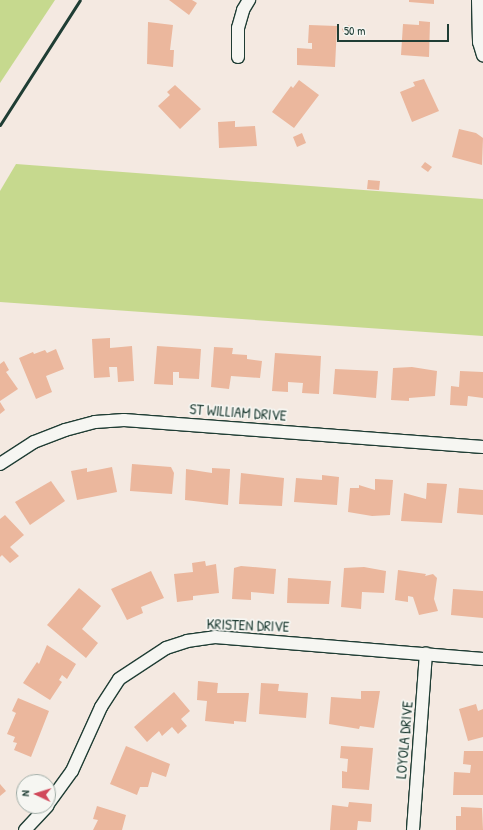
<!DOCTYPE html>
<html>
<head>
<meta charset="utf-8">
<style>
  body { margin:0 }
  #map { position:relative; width:483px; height:830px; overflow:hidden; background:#f4e9e1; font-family:"Patrick Hand",sans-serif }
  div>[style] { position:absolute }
  .green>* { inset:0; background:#c6d98e }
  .building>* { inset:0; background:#ebb79d }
  .roads { filter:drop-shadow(1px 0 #1f3d34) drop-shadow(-1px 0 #1f3d34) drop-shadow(0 1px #1f3d34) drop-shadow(0 -1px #1f3d34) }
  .street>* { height:12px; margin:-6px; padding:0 6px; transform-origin:6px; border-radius:6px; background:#f6f6f2 }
  .rail>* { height:3px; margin:-1.5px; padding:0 1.5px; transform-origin:1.5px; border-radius:1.5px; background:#1f3d34 }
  span { translate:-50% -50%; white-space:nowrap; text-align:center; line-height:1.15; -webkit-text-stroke:3.5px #f6f6f2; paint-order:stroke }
  .street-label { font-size:15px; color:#1f3d34 }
  .north { position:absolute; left:16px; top:774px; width:40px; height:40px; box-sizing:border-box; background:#f6f6f2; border:1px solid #a0aca6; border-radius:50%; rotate:274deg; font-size:11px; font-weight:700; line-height:16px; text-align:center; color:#1f3d34 }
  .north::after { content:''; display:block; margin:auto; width:14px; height:18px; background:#d1495b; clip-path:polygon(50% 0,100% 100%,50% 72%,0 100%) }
  .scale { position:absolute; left:337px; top:24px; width:112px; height:18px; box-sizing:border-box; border:2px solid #1f3d34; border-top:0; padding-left:5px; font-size:12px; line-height:14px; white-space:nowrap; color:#1f3d34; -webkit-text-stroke:3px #f6f6f2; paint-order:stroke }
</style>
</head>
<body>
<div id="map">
  <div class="green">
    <div style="clip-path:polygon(0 0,55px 0,0 83px)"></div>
    <div style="clip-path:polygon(16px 164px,483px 199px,483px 336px,0 302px,0 191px)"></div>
  </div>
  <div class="building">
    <div style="clip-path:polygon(169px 0,192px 0,197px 3px,189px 15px)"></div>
    <div style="clip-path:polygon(409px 0,434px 0,434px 4px,409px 2px)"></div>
    <div style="clip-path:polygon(419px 21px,430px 22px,429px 57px,401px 55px,403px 24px,419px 25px)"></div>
    <div style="clip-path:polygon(148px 22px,173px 25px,170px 50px,174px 50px,173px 67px,147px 64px)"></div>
    <div style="clip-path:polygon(309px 25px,337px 26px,335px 67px,297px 65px,297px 48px,312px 49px,312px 43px,308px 43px)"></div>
    <div style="clip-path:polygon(349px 25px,352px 30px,344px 34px,342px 29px)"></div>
    <div style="clip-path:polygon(424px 79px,439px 111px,412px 122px,400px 92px,415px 86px,413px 82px)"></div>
    <div style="clip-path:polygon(299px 80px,319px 95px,294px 128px,272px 112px,291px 86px,293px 88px)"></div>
    <div style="clip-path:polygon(175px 85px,201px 109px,180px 129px,158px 106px,170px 95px,167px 92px)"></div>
    <div style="clip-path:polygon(235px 121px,235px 127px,255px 126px,257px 146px,219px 148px,218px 122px)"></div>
    <div style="clip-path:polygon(459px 129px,476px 133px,483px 138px,482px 165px,452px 157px)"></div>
    <div style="clip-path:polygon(302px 133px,306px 143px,297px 147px,293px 137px)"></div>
    <div style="clip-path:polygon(425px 162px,432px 167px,428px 172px,421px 167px)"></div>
    <div style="clip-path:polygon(368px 180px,380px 181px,379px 190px,367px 189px)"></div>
    <div style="clip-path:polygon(110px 338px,110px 348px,132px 346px,134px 381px,118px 382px,117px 367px,109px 367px,110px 377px,94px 378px,92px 339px)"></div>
    <div style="clip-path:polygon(157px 346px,201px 349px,199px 379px,179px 378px,179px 372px,173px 372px,173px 385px,154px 384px)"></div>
    <div style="clip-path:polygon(214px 347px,233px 348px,232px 354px,247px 355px,247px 359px,262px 361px,260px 378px,231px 376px,229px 389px,211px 387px)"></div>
    <div style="clip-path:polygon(56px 349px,64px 369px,46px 376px,52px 392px,36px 399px,19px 358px,33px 352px,34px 354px,45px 350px,47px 353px)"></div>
    <div style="clip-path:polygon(275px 353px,321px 356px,319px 394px,302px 393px,303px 383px,288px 382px,288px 392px,272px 391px)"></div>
    <div style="clip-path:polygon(4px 361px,9px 370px,6px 372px,18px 389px,0 401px,0 364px)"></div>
    <div style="clip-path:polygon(412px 367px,437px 371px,435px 396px,409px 398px,409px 401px,391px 400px,393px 368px)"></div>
    <div style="clip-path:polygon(335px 369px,378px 371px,376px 398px,333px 394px)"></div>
    <div style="clip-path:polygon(460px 371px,483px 372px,483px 398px,468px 396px,467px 406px,450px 405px,451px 386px,459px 387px)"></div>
    <div style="clip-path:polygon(0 402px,5px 410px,0 414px)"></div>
    <div style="clip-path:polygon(132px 464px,171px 467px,174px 473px,172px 494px,130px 491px)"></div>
    <div style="clip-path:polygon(112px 467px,117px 492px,77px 500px,71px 471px,87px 468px,87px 472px)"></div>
    <div style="clip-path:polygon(212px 468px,230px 469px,228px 505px,185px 500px,186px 469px,212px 473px)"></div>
    <div style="clip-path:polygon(241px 473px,284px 478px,282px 506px,239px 504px)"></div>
    <div style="clip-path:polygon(322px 475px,339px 477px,337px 505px,294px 502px,296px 478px,322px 480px)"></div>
    <div style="clip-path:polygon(375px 479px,393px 480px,390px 515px,372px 516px,348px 512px,350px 488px,359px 488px,359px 485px,362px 486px,375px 490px)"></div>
    <div style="clip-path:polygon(51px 481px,65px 501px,30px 525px,15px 502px)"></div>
    <div style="clip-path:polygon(427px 483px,447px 484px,442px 523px,401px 521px,404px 493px,426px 499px)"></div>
    <div style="clip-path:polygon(459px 488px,483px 490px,483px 515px,457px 513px)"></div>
    <div style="clip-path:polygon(5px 515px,24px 535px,10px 547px,19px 556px,10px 563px,2px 555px,0 557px,0 519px)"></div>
    <div style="clip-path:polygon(205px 561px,206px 566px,216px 564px,219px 593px,193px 596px,193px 600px,177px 602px,174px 574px,193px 572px,192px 563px)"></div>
    <div style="clip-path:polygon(241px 566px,276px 569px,274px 594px,251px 592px,251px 600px,232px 599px,234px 568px)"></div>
    <div style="clip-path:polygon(364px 567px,386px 571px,384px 593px,362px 592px,361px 609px,341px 607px,344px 568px)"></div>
    <div style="clip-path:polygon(398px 570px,426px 574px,425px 576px,433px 574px,437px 578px,434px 599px,438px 611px,419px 615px,413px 597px,408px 596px,408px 602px,395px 600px)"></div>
    <div style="clip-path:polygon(151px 571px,164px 598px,141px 607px,143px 613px,127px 620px,111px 589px)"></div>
    <div style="clip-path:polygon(288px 578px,331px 581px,329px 604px,287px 603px)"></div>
    <div style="clip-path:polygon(79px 588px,101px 606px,82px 629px,98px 643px,86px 658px,47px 625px)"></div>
    <div style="clip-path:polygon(453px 589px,483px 591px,483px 618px,451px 615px)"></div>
    <div style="clip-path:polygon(47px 645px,76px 664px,67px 679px,62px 675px,59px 680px,62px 682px,50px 700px,23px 683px,37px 662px,39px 664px)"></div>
    <div style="clip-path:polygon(198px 681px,218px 683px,217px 693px,249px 693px,246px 722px,234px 721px,234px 724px,205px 721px,207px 701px,197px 700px)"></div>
    <div style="clip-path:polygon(261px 683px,279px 684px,278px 691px,308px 693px,306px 718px,259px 714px)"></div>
    <div style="clip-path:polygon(361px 691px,380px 691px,374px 728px,360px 726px,359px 729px,329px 724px,331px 697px,361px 699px)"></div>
    <div style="clip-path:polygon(174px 692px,190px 711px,181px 719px,187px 726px,178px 734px,172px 727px,162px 736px,159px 731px,147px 742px,134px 727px)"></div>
    <div style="clip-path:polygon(18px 698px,49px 711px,31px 757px,14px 750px,17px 743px,13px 742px,15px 737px,7px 734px,16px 713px,12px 711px)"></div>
    <div style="clip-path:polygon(476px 704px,478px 711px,483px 709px,483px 737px,468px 741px,459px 709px)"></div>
    <div style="clip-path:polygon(126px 746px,170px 764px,166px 777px,152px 772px,148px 787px,140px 787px,137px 795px,110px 784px)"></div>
    <div style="clip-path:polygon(341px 746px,373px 748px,369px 790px,342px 788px,342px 771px,347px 772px,348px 759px,340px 758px)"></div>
    <div style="clip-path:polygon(464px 751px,483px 751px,483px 795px,453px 795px,454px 772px,470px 773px,471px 765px,463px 764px)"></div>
    <div style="clip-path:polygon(0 784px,6px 791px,0 796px)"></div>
    <div style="clip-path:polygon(349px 802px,372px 804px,371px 822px,358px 821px,357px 830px,330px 830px,332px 805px,348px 807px)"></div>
    <div style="clip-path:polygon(97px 806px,126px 815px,122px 830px,93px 830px,98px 820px,93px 819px)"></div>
    <div style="clip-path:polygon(461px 807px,482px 808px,483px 830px,456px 830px,456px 816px,461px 816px)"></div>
  </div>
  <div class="roads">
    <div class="street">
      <div style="left:478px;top:0;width:42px;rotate:88.6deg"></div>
      <div style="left:479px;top:42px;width:14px;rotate:73deg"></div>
      <div style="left:238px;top:57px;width:29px;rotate:-90deg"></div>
      <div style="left:238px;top:28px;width:19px;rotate:-74deg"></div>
      <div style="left:243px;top:10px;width:12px;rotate:-59deg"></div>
      <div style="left:0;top:464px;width:40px;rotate:-32.9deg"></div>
      <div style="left:34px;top:442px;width:33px;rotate:-21deg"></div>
      <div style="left:65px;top:430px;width:31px;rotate:-15deg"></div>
      <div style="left:95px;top:422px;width:29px;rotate:-4deg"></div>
      <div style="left:124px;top:420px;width:360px;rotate:4.3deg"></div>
      <div style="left:48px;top:804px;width:41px;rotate:-54deg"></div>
      <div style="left:72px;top:771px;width:70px;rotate:-65.6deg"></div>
      <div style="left:101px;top:707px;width:33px;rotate:-57deg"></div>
      <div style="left:119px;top:679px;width:56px;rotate:-33.4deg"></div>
      <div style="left:166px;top:648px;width:22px;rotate:-18deg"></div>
      <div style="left:187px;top:641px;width:28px;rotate:-8deg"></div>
      <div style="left:215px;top:637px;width:269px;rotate:4.7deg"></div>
      <div style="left:25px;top:830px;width:33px;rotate:-47deg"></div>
      <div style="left:413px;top:830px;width:177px;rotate:-85.8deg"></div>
    </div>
  </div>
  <div class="rail">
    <div style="left:0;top:125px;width:148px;rotate:-57.4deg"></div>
  </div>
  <div class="street-label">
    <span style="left:238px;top:412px;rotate:4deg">ST WILLIAM DRIVE</span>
    <span style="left:248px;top:625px;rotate:2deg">KRISTEN DRIVE</span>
    <span style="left:404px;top:740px;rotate:-85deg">LOYOLA DRIVE</span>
  </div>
  <div class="north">N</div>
  <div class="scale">50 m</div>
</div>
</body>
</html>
